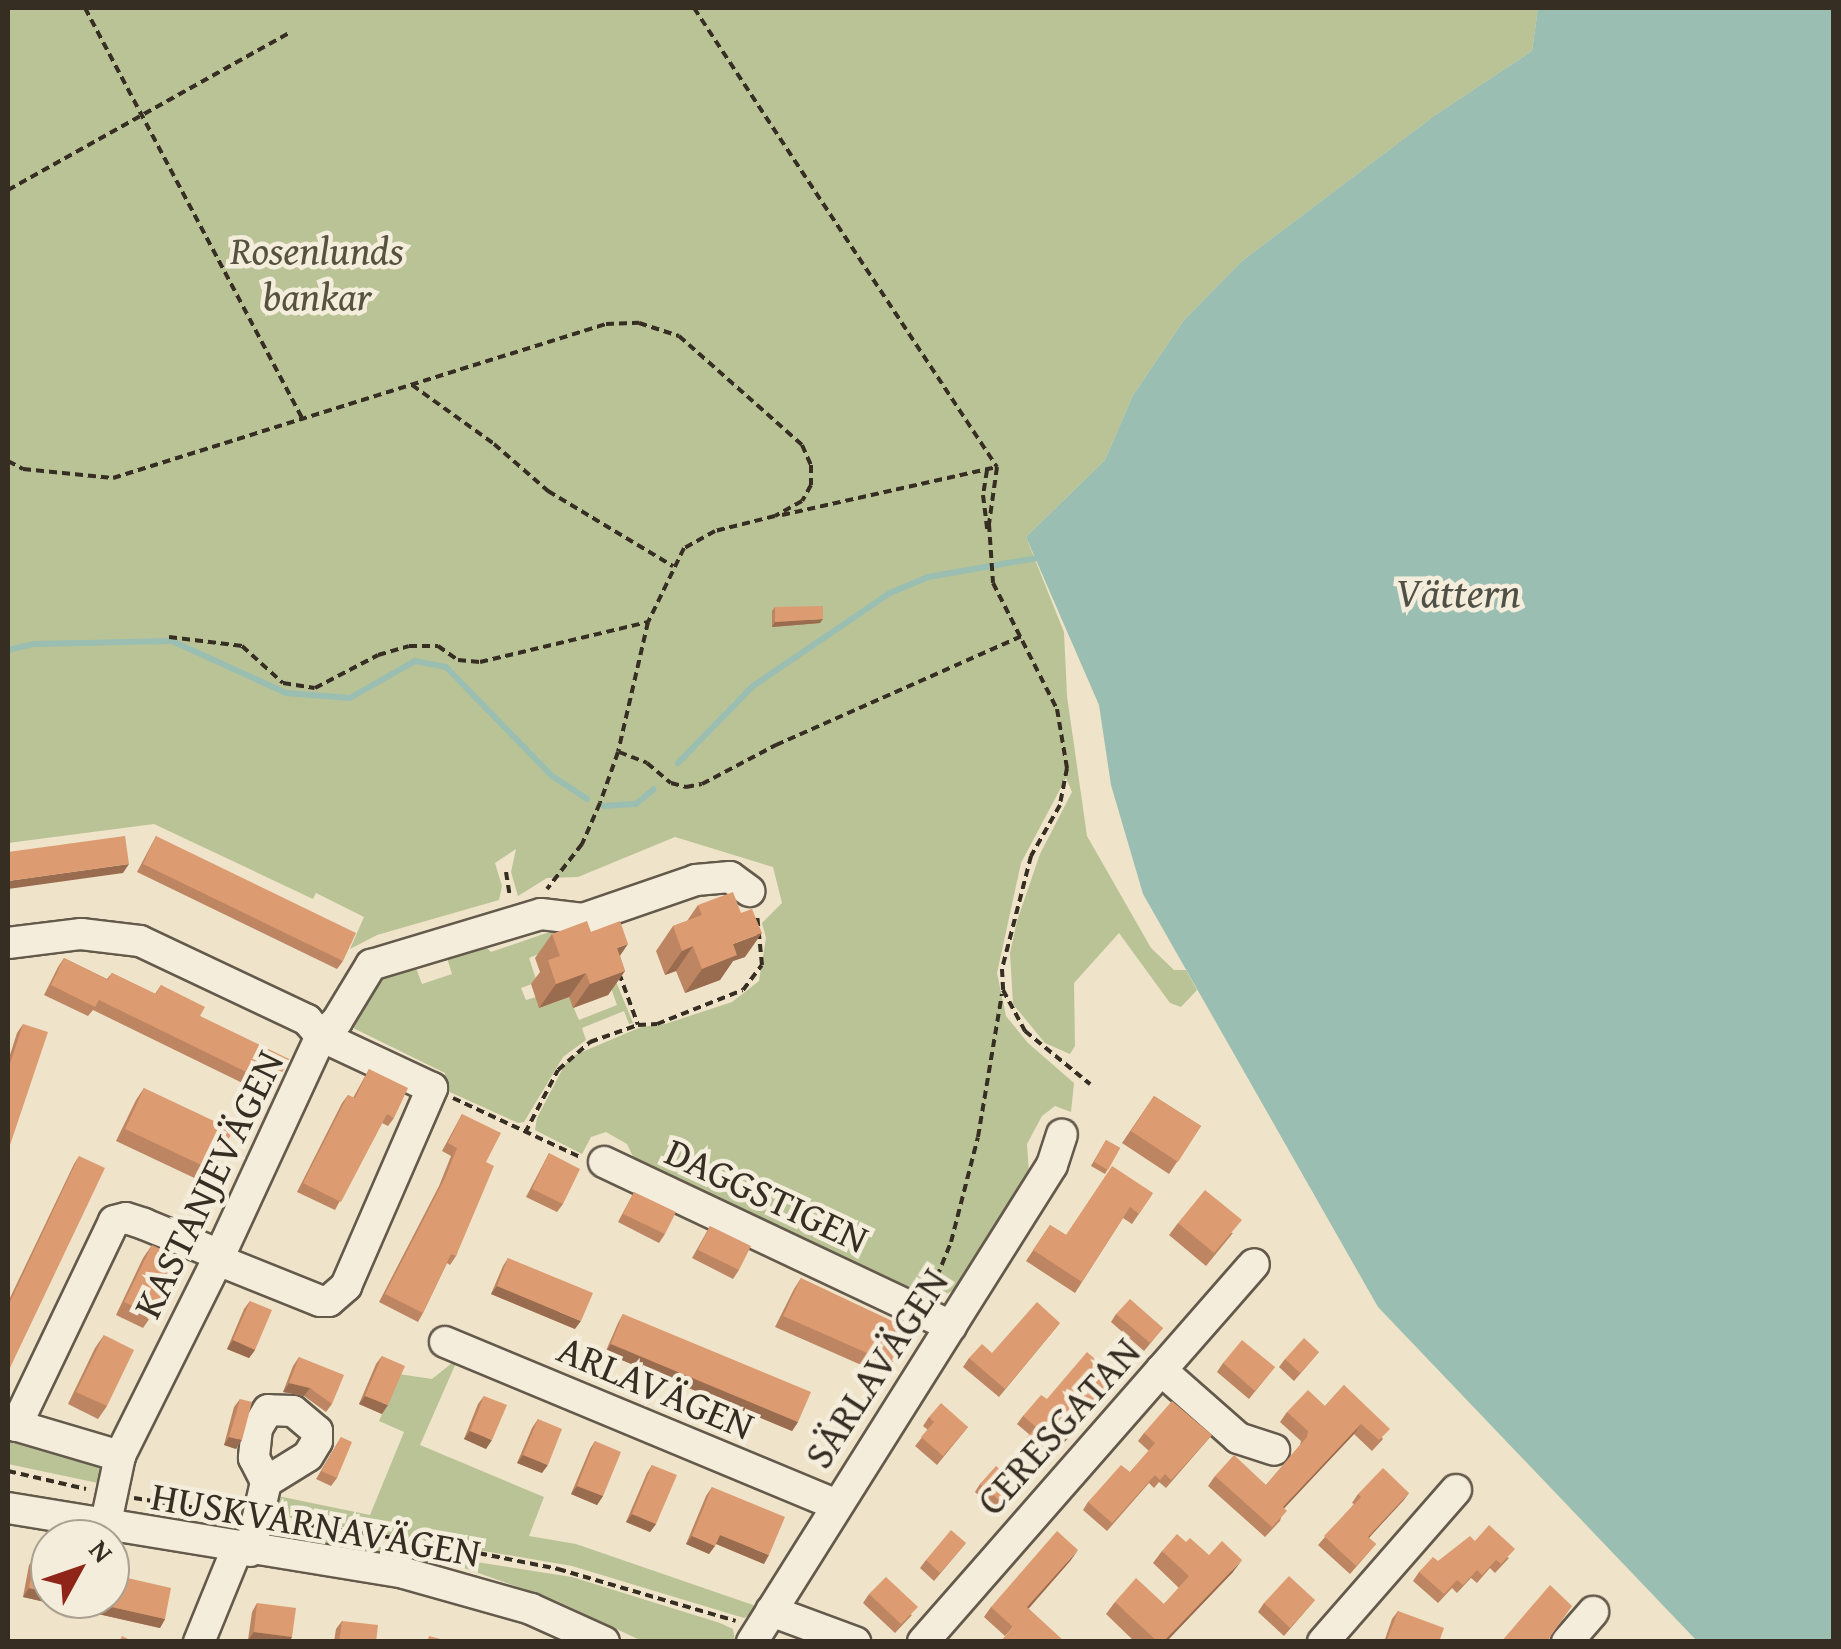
<!DOCTYPE html>
<html>
<head>
<meta charset="utf-8">
<style>
  body { margin:0 }
  #map { position:relative; width:1841px; height:1649px; overflow:hidden; background:#efe3c9; font-family:"Gentium Book Plus",serif }
  div>[style] { position:absolute }
  .green>* { inset:0; background:#bac396 }
  .water>* { inset:0; background:#9abeb2 }
  .stream>* { height:6px; margin:-3px; padding:0 3px; transform-origin:3px; border-radius:3px; background:#9abeb2 }
  .path>* { height:4px; margin-top:-2px; transform-origin:0; background:repeating-linear-gradient(90deg,#362d23 0 8px,transparent 0 13px) }
  .roads { filter:drop-shadow(2px 0 #645a4c) drop-shadow(-2px 0 #645a4c) drop-shadow(0 2px #645a4c) drop-shadow(0 -2px #645a4c) }
  .minor>* { height:30px; margin:-15px; padding:0 15px; transform-origin:15px; border-radius:15px; background:#f5eddc }
  .wall>* { inset:0; background:#bd8561 }
  .shaded-wall>* { inset:0; background:#9a6c4f }
  .building>* { inset:0; background:#dc9b71 }
  span { translate:-50% -50%; white-space:nowrap; text-align:center; line-height:1.15; -webkit-text-stroke:9px #f5eddc; paint-order:stroke }
  .park-label { font-size:40px; color:#575240; font-style:italic }
  .street-label { font-size:40px; color:#362d23 }
  .water-label { font-size:42px; color:#4f5147; font-style:italic }
  .frame { position:absolute; inset:0; border:10px solid #362d23; pointer-events:none }
  .north { position:absolute; left:30px; top:1519px; width:100px; height:100px; box-sizing:border-box; background:#f5eddc; border:2px solid #a9a092; border-radius:50%; rotate:50deg; font-size:28px; font-weight:700; line-height:40px; text-align:center; color:#362d23 }
  .north::after { content:''; display:block; margin:auto; width:35px; height:45px; background:#8f2418; clip-path:polygon(50% 0,100% 100%,50% 72%,0 100%) }
</style>
</head>
<body>
<div id="map">
  <div class="green">
    <div style="clip-path:polygon(8px 8px,1538px 8px,1532px 51px,1434px 116px,1242px 261px,1184px 320px,1133px 395px,1105px 460px,1026px 537px,1064px 632px,1067px 696px,1087px 836px,1151px 948px,1174px 970px,1186px 970px,1197px 990px,1181px 1007px,1170px 1003px,1119px 933px,1074px 983px,1075px 1046px,1070px 1054px,1045px 1043px,1013px 1004px,1010px 953px,1017px 921px,1040px 854px,1072px 792px,1066px 778px,1021px 863px,997px 973px,1006px 1016px,1028px 1043px,1074px 1083px,1071px 1112px,1055px 1106px,1042px 1116px,1027px 1144px,1029px 1173px,959px 1288px,926px 1303px,637px 1165px,627px 1144px,606px 1132px,591px 1137px,582px 1154px,535px 1130px,537px 1118px,565px 1064px,575px 1055px,641px 1027px,665px 1024px,732px 1002px,759px 981px,766px 938px,762px 923px,782px 903px,773px 867px,675px 837px,578px 877px,547px 878px,518px 896px,511px 872px,516px 849px,495px 863px,502px 886px,499px 900px,377px 935px,350px 949px,364px 917px,316px 893px,313px 899px,154px 824px,8px 843px)"></div>
    <div style="clip-path:polygon(558px 929px,567px 934px,546px 951px,529px 958px,537px 982px,521px 988px,526px 1000px,536px 997px,540px 1008px,569px 997px,579px 1020px,617px 1005px,605px 971px,611px 969px,633px 1023px,629px 1024px,624px 1011px,582px 1028px,586px 1040px,563px 1057px,524px 1122px,518px 1123px,443px 1089px,445px 1073px,351px 1027px,373px 984px,387px 977px,416px 968px,422px 984px,452px 974px,447px 958px,485px 946px,491px 952px)"></div>
    <div style="clip-path:polygon(452px 1363px,456px 1363px,420px 1445px,544px 1497px,529px 1536px,576px 1544px,756px 1606px,752px 1614px,744px 1618px,572px 1566px,267px 1514px,273px 1495px,370px 1515px,404px 1432px,379px 1421px,399px 1374px,432px 1379px)"></div>
    <div style="clip-path:polygon(8px 1436px,94px 1460px,101px 1472px,98px 1483px,8px 1464px)"></div>
    <div style="clip-path:polygon(259px 1528px,572px 1577px,720px 1623px,733px 1629px,735px 1640px,642px 1641px,557px 1601px,467px 1569px,263px 1533px)"></div>
  </div>
  <div class="water">
    <div style="clip-path:polygon(1538px 8px,1833px 8px,1833px 1641px,1697px 1641px,1378px 1307px,1143px 894px,1111px 785px,1099px 705px,1026px 537px,1105px 460px,1133px 395px,1184px 320px,1242px 261px,1434px 116px,1532px 51px)"></div>
  </div>
  <div class="stream">
    <div style="left:8px;top:650px;width:28px;rotate:-13deg"></div>
    <div style="left:35px;top:644px;width:137px;rotate:-1.3deg"></div>
    <div style="left:172px;top:641px;width:125px;rotate:24.5deg"></div>
    <div style="left:286px;top:693px;width:64px;rotate:4.5deg"></div>
    <div style="left:350px;top:698px;width:75px;rotate:-29.6deg"></div>
    <div style="left:415px;top:661px;width:32px;rotate:11deg"></div>
    <div style="left:446px;top:667px;width:152px;rotate:45.8deg"></div>
    <div style="left:552px;top:776px;width:42px;rotate:33.3deg"></div>
    <div style="left:678px;top:763px;width:107px;rotate:-45.8deg"></div>
    <div style="left:753px;top:686px;width:166px;rotate:-34.2deg"></div>
    <div style="left:890px;top:593px;width:41px;rotate:-22.8deg"></div>
    <div style="left:928px;top:577px;width:111px;rotate:-9.9deg"></div>
    <div style="left:604px;top:806px;width:32px;rotate:-4deg"></div>
    <div style="left:636px;top:804px;width:23px;rotate:-40deg"></div>
  </div>
  <div class="path">
    <div style="left:85px;top:8px;width:465px;rotate:62.1deg"></div>
    <div style="left:694px;top:8px;width:550px;rotate:56.57deg"></div>
    <div style="left:997px;top:467px;width:58px;rotate:98deg"></div>
    <div style="left:989px;top:524px;width:59px;rotate:86.1deg"></div>
    <div style="left:993px;top:583px;width:141px;rotate:63.1deg"></div>
    <div style="left:1057px;top:709px;width:60px;rotate:80.4deg"></div>
    <div style="left:1067px;top:768px;width:38px;rotate:101deg"></div>
    <div style="left:1060px;top:805px;width:59px;rotate:119.6deg"></div>
    <div style="left:1031px;top:856px;width:117px;rotate:104.4deg"></div>
    <div style="left:1002px;top:969px;width:21px;rotate:87deg"></div>
    <div style="left:1003px;top:990px;width:47px;rotate:61.8deg"></div>
    <div style="left:1025px;top:1031px;width:84px;rotate:39.2deg"></div>
    <div style="left:8px;top:190px;width:324px;rotate:-29.2deg"></div>
    <div style="left:412px;top:385px;width:101px;rotate:35.7deg"></div>
    <div style="left:494px;top:444px;width:72px;rotate:41deg"></div>
    <div style="left:548px;top:491px;width:146px;rotate:31deg"></div>
    <div style="left:8px;top:461px;width:17px;rotate:28deg"></div>
    <div style="left:23px;top:469px;width:90px;rotate:5.7deg"></div>
    <div style="left:113px;top:478px;width:516px;rotate:-17.35deg"></div>
    <div style="left:606px;top:324px;width:33px;rotate:-2deg"></div>
    <div style="left:639px;top:323px;width:42px;rotate:18deg"></div>
    <div style="left:679px;top:336px;width:164px;rotate:41.5deg"></div>
    <div style="left:802px;top:445px;width:22px;rotate:66deg"></div>
    <div style="left:811px;top:465px;width:20px;rotate:90deg"></div>
    <div style="left:811px;top:485px;width:18px;rotate:119deg"></div>
    <div style="left:802px;top:501px;width:31px;rotate:151deg"></div>
    <div style="left:775px;top:516px;width:62px;rotate:166deg"></div>
    <div style="left:715px;top:531px;width:35px;rotate:151deg"></div>
    <div style="left:684px;top:548px;width:82px;rotate:115.9deg"></div>
    <div style="left:648px;top:622px;width:133px;rotate:103deg"></div>
    <div style="left:618px;top:752px;width:54px;rotate:109.4deg"></div>
    <div style="left:600px;top:803px;width:45px;rotate:113.7deg"></div>
    <div style="left:582px;top:844px;width:57px;rotate:127.9deg"></div>
    <div style="left:987px;top:470px;width:25px;rotate:99deg"></div>
    <div style="left:983px;top:495px;width:35px;rotate:83deg"></div>
    <div style="left:782px;top:515px;width:220px;rotate:-12.6deg"></div>
    <div style="left:169px;top:637px;width:74px;rotate:7deg"></div>
    <div style="left:242px;top:646px;width:55px;rotate:42.1deg"></div>
    <div style="left:283px;top:683px;width:32px;rotate:9deg"></div>
    <div style="left:315px;top:688px;width:71px;rotate:-27.6deg"></div>
    <div style="left:378px;top:655px;width:32px;rotate:-16deg"></div>
    <div style="left:409px;top:646px;width:29px"></div>
    <div style="left:438px;top:646px;width:24px;rotate:35deg"></div>
    <div style="left:458px;top:660px;width:22px;rotate:5deg"></div>
    <div style="left:480px;top:662px;width:173px;rotate:-13.4deg"></div>
    <div style="left:619px;top:752px;width:30px;rotate:21deg"></div>
    <div style="left:647px;top:763px;width:31px;rotate:40deg"></div>
    <div style="left:671px;top:783px;width:16px;rotate:15deg"></div>
    <div style="left:686px;top:787px;width:16px;rotate:-11deg"></div>
    <div style="left:702px;top:784px;width:84px;rotate:-27.8deg"></div>
    <div style="left:776px;top:745px;width:269px;rotate:-23.9deg"></div>
    <div style="left:506px;top:872px;width:25px;rotate:81deg"></div>
    <div style="left:619px;top:973px;width:55px;rotate:69.9deg"></div>
    <div style="left:453px;top:1098px;width:140px;rotate:24.9deg"></div>
    <div style="left:525px;top:1133px;width:71px;rotate:-62.4deg"></div>
    <div style="left:558px;top:1070px;width:43px;rotate:-41.2deg"></div>
    <div style="left:590px;top:1042px;width:51px;rotate:-19.5deg"></div>
    <div style="left:638px;top:1025px;width:19px;rotate:-3deg"></div>
    <div style="left:657px;top:1024px;width:92px;rotate:-21.6deg"></div>
    <div style="left:743px;top:990px;width:31px;rotate:-53deg"></div>
    <div style="left:762px;top:965px;width:51px;rotate:-95.6deg"></div>
    <div style="left:932px;top:1289px;width:51px;rotate:-68deg"></div>
    <div style="left:951px;top:1242px;width:108px;rotate:-75.6deg"></div>
    <div style="left:978px;top:1137px;width:145px;rotate:-80.5deg"></div>
    <div style="left:8px;top:1471px;width:80px;rotate:13deg"></div>
    <div style="left:134px;top:1498px;width:101px;rotate:9.1deg"></div>
    <div style="left:282px;top:1521px;width:148px;rotate:8.6deg"></div>
    <div style="left:428px;top:1543px;width:133px;rotate:11.3deg"></div>
    <div style="left:558px;top:1569px;width:185px;rotate:16.3deg"></div>
  </div>
  <div class="roads">
    <div class="minor">
      <div style="left:8px;top:943px;width:74px;rotate:-7deg"></div>
      <div style="left:81px;top:934px;width:59px;rotate:6.8deg"></div>
      <div style="left:140px;top:941px;width:185px;rotate:25.3deg"></div>
      <div style="left:307px;top:1020px;width:21px;rotate:49deg"></div>
      <div style="left:321px;top:1036px;width:241px;rotate:114.8deg"></div>
      <div style="left:220px;top:1255px;width:225px;rotate:116.5deg"></div>
      <div style="left:120px;top:1456px;width:73px;rotate:101.9deg"></div>
      <div style="left:604px;top:1162px;width:384px;rotate:25.3deg"></div>
      <div style="left:218px;top:1260px;width:110px;rotate:21.9deg"></div>
      <div style="left:320px;top:1301px;width:9px"></div>
      <div style="left:329px;top:1301px;width:23px;rotate:-41deg"></div>
      <div style="left:346px;top:1286px;width:216px;rotate:-66.5deg"></div>
      <div style="left:432px;top:1088px;width:123px;rotate:-154.9deg"></div>
      <div style="left:321px;top:1036px;width:22px;rotate:-43deg"></div>
      <div style="left:337px;top:1021px;width:66px;rotate:-58.7deg"></div>
      <div style="left:371px;top:965px;width:177px;rotate:-16.7deg"></div>
      <div style="left:541px;top:914px;width:42px;rotate:6.8deg"></div>
      <div style="left:583px;top:919px;width:120px;rotate:-19deg"></div>
      <div style="left:696px;top:880px;width:34px;rotate:-5deg"></div>
      <div style="left:730px;top:877px;width:24px;rotate:36deg"></div>
      <div style="left:445px;top:1342px;width:424px;rotate:22.6deg"></div>
      <div style="left:1161px;top:1370px;width:103px;rotate:41.4deg"></div>
      <div style="left:1238px;top:1438px;width:38px;rotate:18deg"></div>
      <div style="left:8px;top:1423px;width:117px;rotate:16.4deg"></div>
      <div style="left:16px;top:1426px;width:227px;rotate:-64.4deg"></div>
      <div style="left:114px;top:1221px;width:12px;rotate:-14deg"></div>
      <div style="left:126px;top:1218px;width:19px;rotate:18deg"></div>
      <div style="left:144px;top:1224px;width:82px;rotate:22.2deg"></div>
      <div style="left:8px;top:1508px;width:401px;rotate:9.3deg"></div>
      <div style="left:404px;top:1573px;width:132px;rotate:15.8deg"></div>
      <div style="left:531px;top:1609px;width:80px;rotate:24.3deg"></div>
      <div style="left:250px;top:1551px;width:71px;rotate:-76.9deg"></div>
      <div style="left:266px;top:1482px;width:49px;rotate:-31.8deg"></div>
      <div style="left:308px;top:1456px;width:17px;rotate:-59deg"></div>
      <div style="left:317px;top:1441px;width:10px;rotate:-90deg"></div>
      <div style="left:317px;top:1431px;width:31px;rotate:-140deg"></div>
      <div style="left:293px;top:1411px;width:25px;rotate:-178deg"></div>
      <div style="left:268px;top:1410px;width:21px;rotate:121deg"></div>
      <div style="left:257px;top:1428px;width:30px;rotate:96deg"></div>
      <div style="left:254px;top:1458px;width:27px;rotate:63deg"></div>
      <div style="left:771px;top:1611px;width:90px;rotate:20.3deg"></div>
      <div style="left:199px;top:1642px;width:100px;rotate:-67.8deg"></div>
      <div style="left:752px;top:1642px;width:563px;rotate:-57.83deg"></div>
      <div style="left:1052px;top:1165px;width:32px;rotate:-72deg"></div>
      <div style="left:923px;top:1642px;width:502px;rotate:-48.79deg"></div>
      <div style="left:1323px;top:1642px;width:202px;rotate:-48.8deg"></div>
      <div style="left:1567px;top:1642px;width:40px;rotate:-49deg"></div>
    </div>
  </div>
  <div class="wall">
    <div style="clip-path:polygon(775px 607px,820px 623px,772px 627px,772px 611px)"></div>
    <div style="clip-path:polygon(156px 836px,343px 961px,337px 969px,137px 872px)"></div>
    <div style="clip-path:polygon(698px 905px,745px 957px,733px 961px,720px 980px,685px 993px,676px 971px,665px 975px,656px 951px,673px 926px,687px 921px)"></div>
    <div style="clip-path:polygon(591px 932px,620px 956px,625px 971px,608px 995px,573px 1008px,569px 997px,539px 1008px,531px 984px,540px 972px,535px 958px,552px 934px)"></div>
    <div style="clip-path:polygon(64px 958px,107px 979px,112px 973px,155px 994px,161px 985px,200px 1016px,275px 1086px,269px 1096px,93px 1010px,88px 1016px,44px 995px,58px 967px)"></div>
    <div style="clip-path:polygon(23px 1024px,8px 1151px,8px 1061px,17px 1033px)"></div>
    <div style="clip-path:polygon(369px 1069px,394px 1118px,388px 1126px,382px 1123px,335px 1210px,297px 1192px,342px 1103px,348px 1095px,353px 1098px)"></div>
    <div style="clip-path:polygon(144px 1088px,214px 1171px,205px 1183px,116px 1141px,136px 1100px)"></div>
    <div style="clip-path:polygon(1154px 1096px,1201px 1126px,1169px 1174px,1122px 1143px)"></div>
    <div style="clip-path:polygon(462px 1114px,486px 1162px,456px 1256px,450px 1265px,447px 1263px,423px 1313px,418px 1322px,379px 1302px,439px 1186px,451px 1156px,442px 1151px)"></div>
    <div style="clip-path:polygon(1106px 1140px,1120px 1148px,1105px 1174px,1091px 1166px)"></div>
    <div style="clip-path:polygon(549px 1153px,563px 1204px,557px 1212px,526px 1197px)"></div>
    <div style="clip-path:polygon(79px 1156px,8px 1372px,8px 1302px,74px 1164px)"></div>
    <div style="clip-path:polygon(634px 1192px,665px 1234px,659px 1243px,618px 1222px)"></div>
    <div style="clip-path:polygon(1153px 1193px,1132px 1224px,1123px 1218px,1075px 1293px,1026px 1261px,1050px 1225px,1066px 1235px)"></div>
    <div style="clip-path:polygon(1178px 1223px,1233px 1233px,1206px 1266px,1169px 1235px)"></div>
    <div style="clip-path:polygon(710px 1226px,739px 1270px,733px 1279px,692px 1258px)"></div>
    <div style="clip-path:polygon(152px 1245px,152px 1315px,143px 1328px,116px 1315px,143px 1258px)"></div>
    <div style="clip-path:polygon(508px 1258px,575px 1329px,491px 1294px,503px 1266px)"></div>
    <div style="clip-path:polygon(801px 1278px,892px 1364px,884px 1375px,775px 1327px,794px 1289px)"></div>
    <div style="clip-path:polygon(250px 1301px,255px 1350px,249px 1358px,227px 1349px,244px 1309px)"></div>
    <div style="clip-path:polygon(623px 1314px,798px 1422px,792px 1431px,605px 1353px,618px 1323px)"></div>
    <div style="clip-path:polygon(1116px 1314px,1163px 1328px,1144px 1351px,1111px 1322px)"></div>
    <div style="clip-path:polygon(1060px 1323px,999px 1397px,963px 1367px,969px 1358px,992px 1353px)"></div>
    <div style="clip-path:polygon(104px 1335px,107px 1406px,98px 1419px,68px 1404px,95px 1348px)"></div>
    <div style="clip-path:polygon(1319px 1352px,1294px 1381px,1279px 1367px,1285px 1359px)"></div>
    <div style="clip-path:polygon(382px 1356px,382px 1414px,359px 1404px,376px 1364px)"></div>
    <div style="clip-path:polygon(299px 1357px,332px 1404px,326px 1412px,304px 1396px,283px 1392px,293px 1366px)"></div>
    <div style="clip-path:polygon(1223px 1363px,1275px 1367px,1249px 1399px,1217px 1372px)"></div>
    <div style="clip-path:polygon(1344px 1385px,1383px 1439px,1372px 1451px,1354px 1434px,1284px 1508px,1280px 1521px,1265px 1537px,1208px 1486px,1215px 1476px,1266px 1485px,1300px 1445px,1301px 1441px,1280px 1422px,1287px 1412px,1325px 1406px)"></div>
    <div style="clip-path:polygon(1114px 1389px,1043px 1465px,1021px 1446px,1030px 1435px,1017px 1424px,1023px 1416px,1047px 1399px)"></div>
    <div style="clip-path:polygon(484px 1396px,486px 1449px,464px 1439px,478px 1404px)"></div>
    <div style="clip-path:polygon(240px 1399px,236px 1449px,224px 1445px,234px 1407px)"></div>
    <div style="clip-path:polygon(929px 1417px,968px 1427px,937px 1465px,915px 1446px,928px 1430px,923px 1426px)"></div>
    <div style="clip-path:polygon(538px 1419px,542px 1473px,517px 1463px,532px 1428px)"></div>
    <div style="clip-path:polygon(1144px 1433px,1212px 1435px,1166px 1488px,1159px 1482px,1154px 1488px,1149px 1483px,1107px 1531px,1083px 1510px,1088px 1502px,1130px 1472px,1149px 1451px,1138px 1441px)"></div>
    <div style="clip-path:polygon(341px 1437px,337px 1478px,331px 1486px,316px 1479px)"></div>
    <div style="clip-path:polygon(595px 1441px,603px 1496px,597px 1505px,571px 1494px,590px 1449px)"></div>
    <div style="clip-path:polygon(652px 1465px,656px 1524px,650px 1532px,626px 1522px,647px 1473px)"></div>
    <div style="clip-path:polygon(980px 1484px,1014px 1496px,999px 1513px,975px 1492px)"></div>
    <div style="clip-path:polygon(712px 1487px,764px 1564px,716px 1544px,709px 1554px,686px 1544px,706px 1496px)"></div>
    <div style="clip-path:polygon(1409px 1493px,1369px 1538px,1376px 1544px,1350px 1574px,1318px 1545px,1354px 1504px,1352px 1503px,1358px 1494px)"></div>
    <div style="clip-path:polygon(1475px 1541px,1509px 1558px,1495px 1573px,1490px 1568px,1477px 1583px,1471px 1578px,1457px 1593px,1452px 1588px,1438px 1603px,1413px 1581px,1419px 1572px)"></div>
    <div style="clip-path:polygon(1186px 1542px,1233px 1572px,1166px 1642px,1135px 1642px,1106px 1614px,1115px 1602px,1164px 1604px,1179px 1588px,1153px 1563px,1162px 1551px)"></div>
    <div style="clip-path:polygon(966px 1543px,934px 1581px,920px 1568px,926px 1560px)"></div>
    <div style="clip-path:polygon(35px 1557px,165px 1619px,160px 1628px,23px 1597px,29px 1565px)"></div>
    <div style="clip-path:polygon(1071px 1560px,1005px 1636px,984px 1617px,991px 1607px)"></div>
    <div style="clip-path:polygon(869px 1594px,912px 1615px,895px 1633px,863px 1603px)"></div>
    <div style="clip-path:polygon(1315px 1600px,1284px 1636px,1258px 1612px,1264px 1603px)"></div>
    <div style="clip-path:polygon(257px 1603px,292px 1637px,289px 1642px,248px 1640px,252px 1612px)"></div>
    <div style="clip-path:polygon(1398px 1611px,1439px 1642px,1384px 1642px,1392px 1619px)"></div>
    <div style="clip-path:polygon(342px 1621px,376px 1642px,334px 1642px,336px 1629px)"></div>
  </div>
  <div class="shaded-wall">
    <div style="clip-path:polygon(823px 619px,820px 623px,772px 627px,775px 622px)"></div>
    <div style="clip-path:polygon(129px 864px,123px 873px,8px 889px,8px 881px)"></div>
    <div style="clip-path:polygon(762px 933px,745px 957px,733px 961px,720px 980px,685px 993px,702px 969px,733px 944px)"></div>
    <div style="clip-path:polygon(628px 944px,611px 969px,617px 948px)"></div>
    <div style="clip-path:polygon(693px 946px,676px 971px,665px 975px,682px 951px)"></div>
    <div style="clip-path:polygon(625px 971px,608px 995px,573px 1008px,590px 984px)"></div>
    <div style="clip-path:polygon(586px 973px,569px 997px,539px 1008px,556px 984px)"></div>
    <div style="clip-path:polygon(497px 1286px,581px 1321px,575px 1329px,491px 1294px)"></div>
    <div style="clip-path:polygon(233px 1340px,255px 1350px,249px 1358px,227px 1349px)"></div>
    <div style="clip-path:polygon(611px 1344px,798px 1422px,792px 1431px,605px 1353px)"></div>
    <div style="clip-path:polygon(1120px 1381px,1114px 1389px,1043px 1465px,1048px 1457px)"></div>
    <div style="clip-path:polygon(289px 1383px,310px 1388px,304px 1396px,283px 1392px)"></div>
    <div style="clip-path:polygon(365px 1396px,388px 1405px,382px 1414px,359px 1404px)"></div>
    <div style="clip-path:polygon(1361px 1424px,1354px 1434px,1276px 1517px,1283px 1507px)"></div>
    <div style="clip-path:polygon(470px 1431px,492px 1440px,486px 1449px,464px 1439px)"></div>
    <div style="clip-path:polygon(229px 1437px,242px 1440px,236px 1449px,224px 1445px)"></div>
    <div style="clip-path:polygon(523px 1455px,548px 1465px,542px 1473px,517px 1463px)"></div>
    <div style="clip-path:polygon(577px 1486px,603px 1496px,597px 1505px,571px 1494px)"></div>
    <div style="clip-path:polygon(1409px 1493px,1403px 1501px,1362px 1545px,1368px 1537px)"></div>
    <div style="clip-path:polygon(632px 1514px,656px 1524px,650px 1532px,626px 1522px)"></div>
    <div style="clip-path:polygon(720px 1535px,769px 1555px,764px 1564px,714px 1543px)"></div>
    <div style="clip-path:polygon(692px 1536px,715px 1546px,709px 1554px,686px 1544px)"></div>
    <div style="clip-path:polygon(1078px 1550px,1071px 1560px,1020px 1618px,1027px 1607px)"></div>
    <div style="clip-path:polygon(1242px 1560px,1233px 1572px,1166px 1642px,1163px 1642px)"></div>
    <div style="clip-path:polygon(29px 1588px,50px 1593px,50px 1599px,76px 1599px,165px 1619px,160px 1628px,23px 1597px)"></div>
    <div style="clip-path:polygon(254px 1632px,292px 1637px,289px 1642px,248px 1640px)"></div>
  </div>
  <div class="building">
    <div style="clip-path:polygon(823px 606px,823px 619px,775px 622px,775px 607px)"></div>
    <div style="clip-path:polygon(125px 836px,129px 864px,8px 881px,8px 852px)"></div>
    <div style="clip-path:polygon(156px 836px,356px 933px,343px 961px,143px 864px)"></div>
    <div style="clip-path:polygon(733px 892px,741px 913px,752px 909px,762px 933px,733px 944px,737px 955px,702px 969px,693px 946px,682px 951px,673px 926px,702px 915px,698px 905px)"></div>
    <div style="clip-path:polygon(587px 921px,591px 932px,620px 921px,628px 944px,617px 948px,625px 971px,590px 984px,586px 973px,556px 984px,548px 960px,560px 956px,552px 934px)"></div>
    <div style="clip-path:polygon(64px 958px,108px 980px,112px 973px,156px 994px,161px 985px,205px 1007px,200px 1016px,289px 1059px,275px 1086px,99px 1000px,95px 1007px,51px 985px)"></div>
    <div style="clip-path:polygon(23px 1024px,48px 1032px,8px 1151px,8px 1070px)"></div>
    <div style="clip-path:polygon(369px 1069px,408px 1088px,394px 1118px,387px 1114px,341px 1202px,303px 1183px,348px 1095px,355px 1098px)"></div>
    <div style="clip-path:polygon(144px 1088px,233px 1130px,214px 1171px,125px 1129px)"></div>
    <div style="clip-path:polygon(1154px 1096px,1201px 1126px,1178px 1162px,1131px 1131px)"></div>
    <div style="clip-path:polygon(462px 1114px,501px 1133px,486px 1162px,494px 1166px,456px 1256px,451px 1254px,423px 1313px,385px 1294px,445px 1178px,457px 1148px,448px 1143px)"></div>
    <div style="clip-path:polygon(1106px 1140px,1120px 1148px,1108px 1170px,1094px 1162px)"></div>
    <div style="clip-path:polygon(549px 1153px,580px 1169px,563px 1204px,532px 1189px)"></div>
    <div style="clip-path:polygon(79px 1156px,105px 1168px,8px 1372px,8px 1306px)"></div>
    <div style="clip-path:polygon(1112px 1166px,1153px 1193px,1139px 1214px,1130px 1207px,1082px 1282px,1033px 1250px,1050px 1225px,1066px 1235px)"></div>
    <div style="clip-path:polygon(1205px 1190px,1242px 1220px,1214px 1253px,1178px 1223px)"></div>
    <div style="clip-path:polygon(634px 1192px,676px 1212px,665px 1234px,623px 1214px)"></div>
    <div style="clip-path:polygon(710px 1226px,751px 1246px,739px 1270px,698px 1250px)"></div>
    <div style="clip-path:polygon(152px 1245px,180px 1258px,152px 1315px,124px 1302px)"></div>
    <div style="clip-path:polygon(508px 1258px,593px 1293px,581px 1321px,497px 1286px)"></div>
    <div style="clip-path:polygon(801px 1278px,909px 1329px,892px 1364px,783px 1316px)"></div>
    <div style="clip-path:polygon(1130px 1299px,1163px 1328px,1150px 1343px,1116px 1314px)"></div>
    <div style="clip-path:polygon(250px 1301px,272px 1310px,255px 1350px,233px 1340px)"></div>
    <div style="clip-path:polygon(1037px 1302px,1060px 1323px,1005px 1389px,969px 1358px,982px 1344px,992px 1353px)"></div>
    <div style="clip-path:polygon(623px 1314px,811px 1392px,798px 1422px,611px 1344px)"></div>
    <div style="clip-path:polygon(104px 1335px,134px 1350px,107px 1406px,76px 1392px)"></div>
    <div style="clip-path:polygon(1304px 1338px,1319px 1352px,1300px 1373px,1285px 1359px)"></div>
    <div style="clip-path:polygon(1242px 1340px,1275px 1367px,1255px 1391px,1223px 1363px)"></div>
    <div style="clip-path:polygon(1087px 1352px,1120px 1381px,1048px 1457px,1026px 1438px,1036px 1427px,1023px 1416px,1041px 1395px,1047px 1399px)"></div>
    <div style="clip-path:polygon(382px 1356px,405px 1366px,388px 1405px,365px 1396px)"></div>
    <div style="clip-path:polygon(299px 1357px,344px 1375px,332px 1404px,310px 1388px,289px 1383px)"></div>
    <div style="clip-path:polygon(1344px 1385px,1390px 1429px,1379px 1440px,1361px 1424px,1283px 1507px,1287px 1511px,1272px 1527px,1215px 1476px,1234px 1455px,1266px 1485px,1307px 1437px,1308px 1431px,1287px 1412px,1308px 1390px,1325px 1406px)"></div>
    <div style="clip-path:polygon(484px 1396px,507px 1405px,492px 1440px,470px 1431px)"></div>
    <div style="clip-path:polygon(240px 1399px,252px 1402px,242px 1440px,229px 1437px)"></div>
    <div style="clip-path:polygon(1172px 1401px,1212px 1435px,1171px 1480px,1165px 1474px,1160px 1480px,1155px 1475px,1112px 1523px,1088px 1502px,1121px 1465px,1130px 1472px,1155px 1443px,1144px 1433px)"></div>
    <div style="clip-path:polygon(941px 1403px,968px 1427px,943px 1456px,921px 1437px,934px 1422px,929px 1417px)"></div>
    <div style="clip-path:polygon(538px 1419px,562px 1429px,548px 1465px,523px 1455px)"></div>
    <div style="clip-path:polygon(341px 1437px,352px 1442px,337px 1478px,321px 1471px)"></div>
    <div style="clip-path:polygon(595px 1441px,621px 1452px,603px 1496px,577px 1486px)"></div>
    <div style="clip-path:polygon(652px 1465px,677px 1475px,656px 1524px,632px 1514px)"></div>
    <div style="clip-path:polygon(996px 1466px,1020px 1487px,1005px 1505px,980px 1484px)"></div>
    <div style="clip-path:polygon(1383px 1468px,1409px 1493px,1368px 1537px,1376px 1544px,1356px 1566px,1324px 1536px,1361px 1497px,1358px 1494px)"></div>
    <div style="clip-path:polygon(712px 1487px,785px 1517px,769px 1555px,720px 1535px,715px 1546px,692px 1536px)"></div>
    <div style="clip-path:polygon(1489px 1525px,1515px 1549px,1501px 1564px,1496px 1560px,1482px 1575px,1477px 1570px,1463px 1585px,1457px 1580px,1444px 1594px,1419px 1572px,1433px 1557px,1438px 1561px,1470px 1536px,1475px 1541px)"></div>
    <div style="clip-path:polygon(951px 1530px,966px 1543px,940px 1573px,926px 1560px)"></div>
    <div style="clip-path:polygon(1057px 1531px,1078px 1550px,1027px 1607px,1065px 1642px,1000px 1642px,1013px 1627px,991px 1607px)"></div>
    <div style="clip-path:polygon(1177px 1534px,1186px 1542px,1190px 1538px,1209px 1555px,1222px 1541px,1242px 1560px,1163px 1642px,1158px 1642px,1115px 1602px,1136px 1578px,1164px 1604px,1189px 1576px,1162px 1551px)"></div>
    <div style="clip-path:polygon(35px 1557px,50px 1560px,50px 1593px,29px 1588px)"></div>
    <div style="clip-path:polygon(110px 1574px,171px 1588px,165px 1619px,76px 1599px,110px 1599px)"></div>
    <div style="clip-path:polygon(1289px 1576px,1315px 1600px,1290px 1628px,1264px 1603px)"></div>
    <div style="clip-path:polygon(886px 1577px,918px 1607px,901px 1624px,869px 1594px)"></div>
    <div style="clip-path:polygon(1550px 1585px,1572px 1606px,1550px 1637px,1547px 1642px,1501px 1642px)"></div>
    <div style="clip-path:polygon(257px 1603px,296px 1608px,292px 1637px,254px 1632px)"></div>
    <div style="clip-path:polygon(1398px 1611px,1444px 1628px,1439px 1642px,1386px 1642px)"></div>
    <div style="clip-path:polygon(342px 1621px,378px 1625px,376px 1642px,339px 1642px)"></div>
    <div style="clip-path:polygon(122px 1636px,134px 1642px,119px 1642px)"></div>
    <div style="clip-path:polygon(429px 1636px,452px 1642px,427px 1642px)"></div>
  </div>
  <div class="park-label">
    <span style="left:317px;top:273px">Rosenlunds<br>bankar</span>
  </div>
  <div class="street-label">
    <span style="left:208px;top:1184px;rotate:-64deg">KASTANJEVÄGEN</span>
    <span style="left:767px;top:1195px;rotate:25deg">DAGGSTIGEN</span>
    <span style="left:876px;top:1368px;rotate:-57deg">SÄRLAVÄGEN</span>
    <span style="left:656px;top:1387px;rotate:23deg">ARLAVÄGEN</span>
    <span style="left:1058px;top:1426px;rotate:-48deg">CERESGATAN</span>
    <span style="left:316px;top:1524px;rotate:10deg">HUSKVARNAVÄGEN</span>
  </div>
  <div class="water-label">
    <span style="left:1458px;top:592px">Vättern</span>
  </div>
  <div class="frame"></div>
  <div class="north">N</div>
</div>
</body>
</html>
